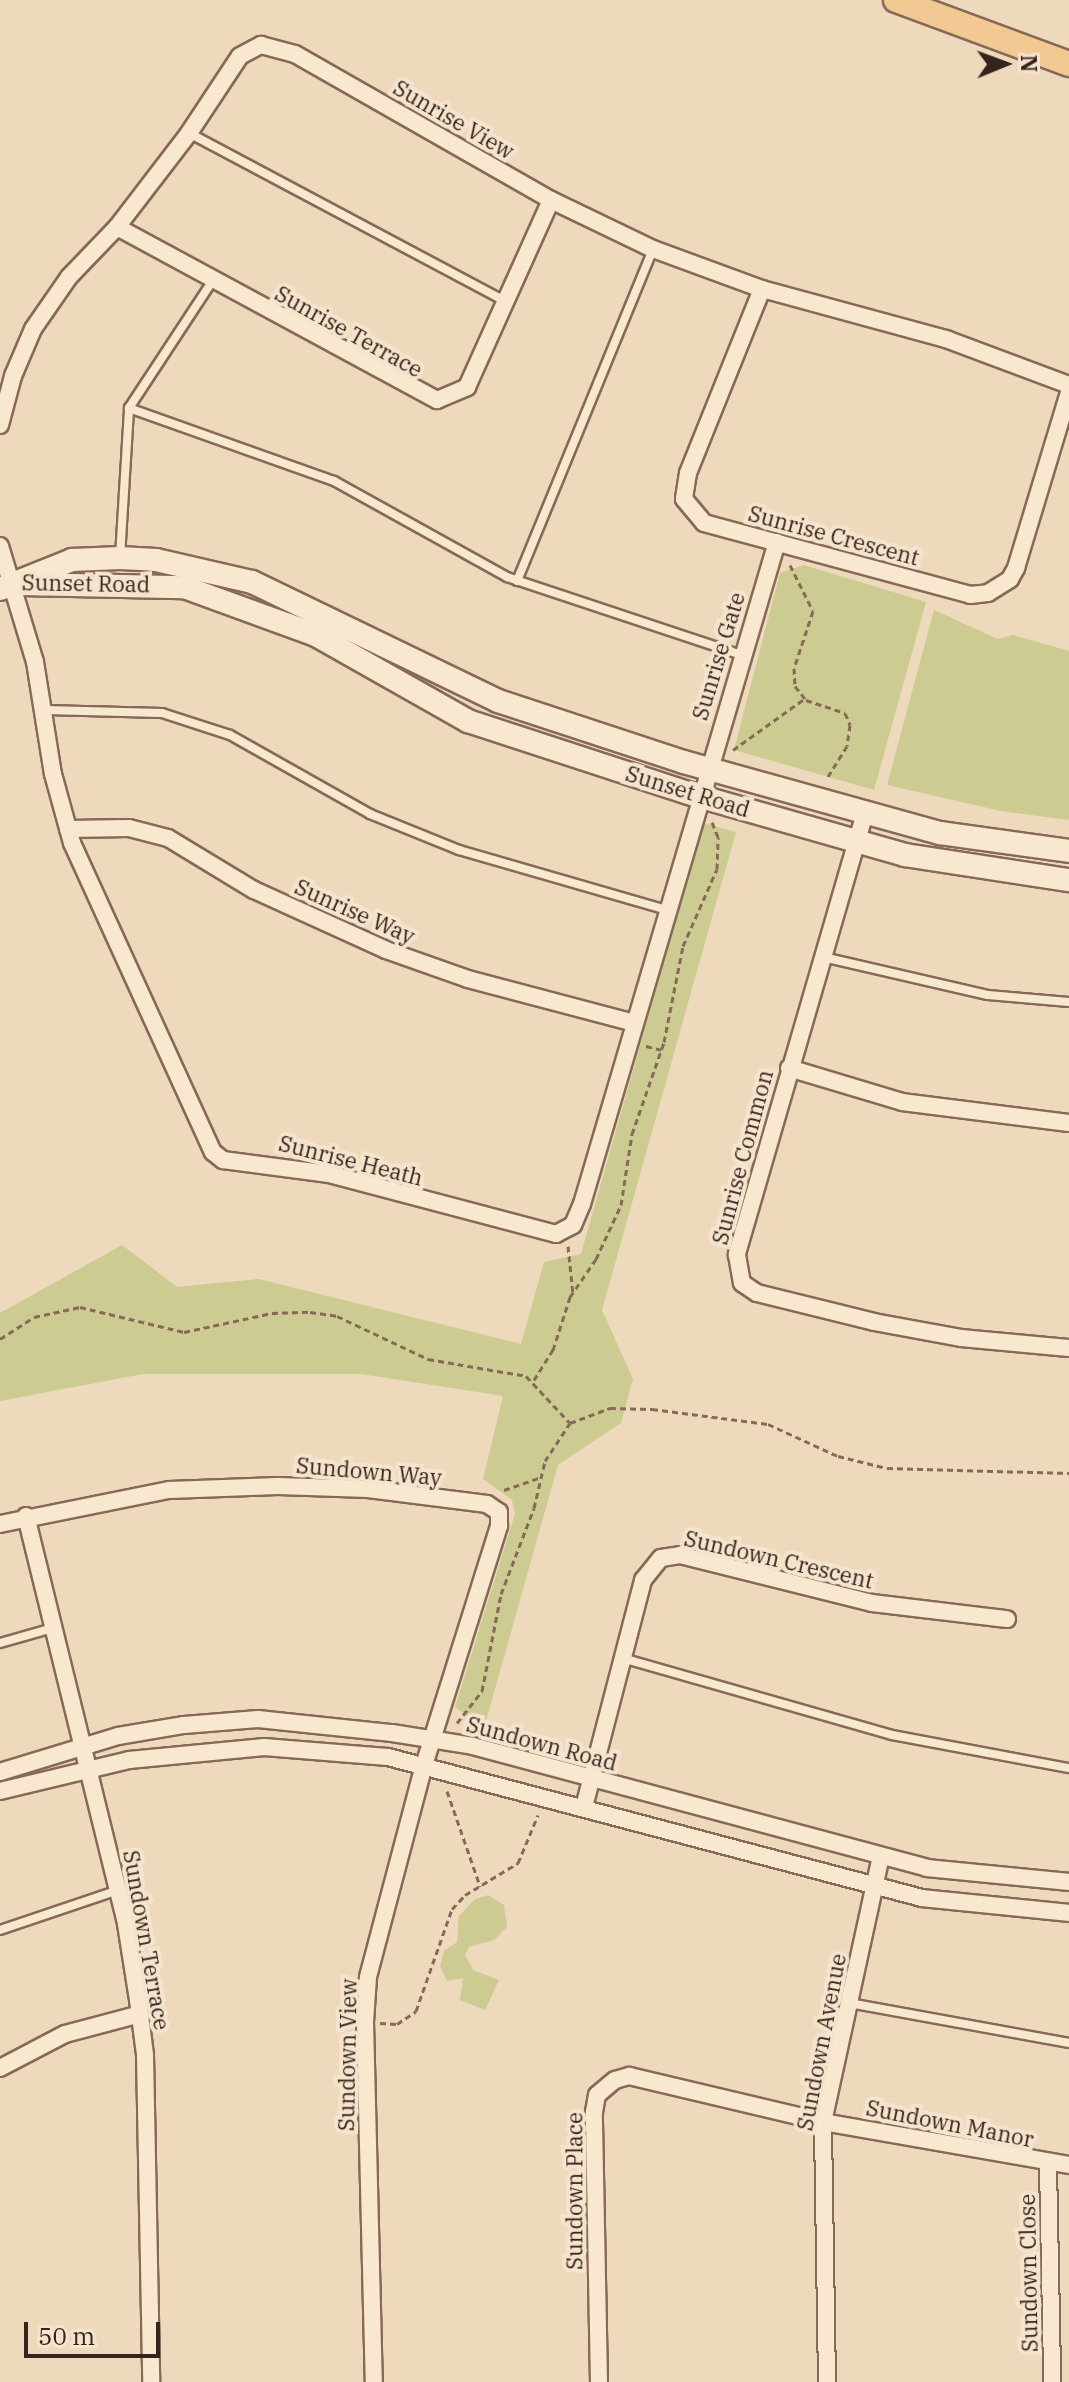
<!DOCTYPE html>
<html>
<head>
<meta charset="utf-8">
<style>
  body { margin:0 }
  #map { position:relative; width:1069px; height:2382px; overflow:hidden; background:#eed9bd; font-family:"IBM Plex Serif",serif }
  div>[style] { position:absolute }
  .green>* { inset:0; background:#cccb91 }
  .path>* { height:3px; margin-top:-1.5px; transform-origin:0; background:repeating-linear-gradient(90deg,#866956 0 6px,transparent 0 10px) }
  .roads { filter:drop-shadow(2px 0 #866956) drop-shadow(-2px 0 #866956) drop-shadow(0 2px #866956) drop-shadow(0 -2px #866956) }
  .lane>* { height:8px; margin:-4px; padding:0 4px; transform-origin:4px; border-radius:4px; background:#f9e8d0 }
  .street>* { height:16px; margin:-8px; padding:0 8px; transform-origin:8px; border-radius:8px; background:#f9e8d0 }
  .secondary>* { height:22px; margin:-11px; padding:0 11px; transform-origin:11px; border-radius:11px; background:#f9e8d0 }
  .primary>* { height:24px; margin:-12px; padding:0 12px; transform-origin:12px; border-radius:12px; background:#f3c993 }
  span { translate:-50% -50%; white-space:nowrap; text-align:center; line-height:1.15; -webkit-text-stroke:8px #f5e4cd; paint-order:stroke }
  .street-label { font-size:22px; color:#35241b }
  .north { position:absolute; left:965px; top:24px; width:80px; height:80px; -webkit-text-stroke:6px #f5e4cd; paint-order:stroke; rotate:89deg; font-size:22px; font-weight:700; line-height:32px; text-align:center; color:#35241b }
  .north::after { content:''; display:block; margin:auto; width:28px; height:36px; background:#35241b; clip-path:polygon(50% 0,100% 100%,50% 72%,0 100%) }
  .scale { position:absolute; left:24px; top:2322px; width:136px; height:36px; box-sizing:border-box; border:4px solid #35241b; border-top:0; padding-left:10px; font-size:24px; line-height:28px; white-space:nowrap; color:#35241b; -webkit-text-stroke:6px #f5e4cd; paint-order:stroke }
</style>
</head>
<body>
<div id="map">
  <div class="green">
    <div style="clip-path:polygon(804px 565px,926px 602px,874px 790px,734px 750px,780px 573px)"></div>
    <div style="clip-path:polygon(934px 610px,998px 639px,1013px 635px,1069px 651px,1069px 820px,1001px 811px,887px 785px)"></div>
    <div style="clip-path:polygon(703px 823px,736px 832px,602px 1310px,633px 1379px,621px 1423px,558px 1465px,484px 1728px,455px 1707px,515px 1514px,512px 1500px,483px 1479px,503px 1396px,361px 1374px,143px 1374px,0 1401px,0 1313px,122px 1245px,177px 1287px,259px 1279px,521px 1344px,544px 1262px,581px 1254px)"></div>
    <div style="clip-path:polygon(488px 1895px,504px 1905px,507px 1927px,494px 1940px,469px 1947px,465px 1955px,473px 1970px,499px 1980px,485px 2010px,460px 2000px,463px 1978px,447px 1981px,440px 1966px,444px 1951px,457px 1942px,459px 1916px,474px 1900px)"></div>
  </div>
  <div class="path">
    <div style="left:790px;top:565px;width:51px;rotate:63.4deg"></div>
    <div style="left:813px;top:611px;width:60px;rotate:108.4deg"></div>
    <div style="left:794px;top:668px;width:18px;rotate:87deg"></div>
    <div style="left:795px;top:686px;width:18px;rotate:52deg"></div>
    <div style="left:806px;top:700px;width:41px;rotate:18.4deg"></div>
    <div style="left:845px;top:713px;width:13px;rotate:67deg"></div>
    <div style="left:850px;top:725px;width:21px;rotate:98deg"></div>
    <div style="left:847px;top:746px;width:38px;rotate:122deg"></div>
    <div style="left:733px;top:750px;width:87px;rotate:-35.7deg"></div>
    <div style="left:646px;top:1046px;width:16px;rotate:14deg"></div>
    <div style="left:568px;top:1246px;width:48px;rotate:84.1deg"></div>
    <div style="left:0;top:1339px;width:40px;rotate:-32.9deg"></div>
    <div style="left:34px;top:1317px;width:47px;rotate:-12.3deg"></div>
    <div style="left:80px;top:1307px;width:107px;rotate:13.5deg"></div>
    <div style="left:184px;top:1332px;width:90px;rotate:-12.2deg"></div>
    <div style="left:272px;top:1313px;width:38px;rotate:-2deg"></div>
    <div style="left:310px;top:1312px;width:27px;rotate:8deg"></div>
    <div style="left:337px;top:1316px;width:101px;rotate:25.3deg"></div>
    <div style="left:428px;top:1359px;width:99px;rotate:9.8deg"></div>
    <div style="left:526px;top:1376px;width:64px;rotate:46.9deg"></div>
    <div style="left:570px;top:1423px;width:43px;rotate:-20.6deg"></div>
    <div style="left:610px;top:1408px;width:42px;rotate:1.4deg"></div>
    <div style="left:652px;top:1409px;width:117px;rotate:7.4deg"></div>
    <div style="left:768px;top:1424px;width:77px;rotate:24.6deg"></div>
    <div style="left:838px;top:1456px;width:50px;rotate:13.8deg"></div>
    <div style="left:887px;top:1468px;width:182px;rotate:1.6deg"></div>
    <div style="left:534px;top:1380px;width:36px;rotate:-58deg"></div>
    <div style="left:553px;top:1350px;width:56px;rotate:-72.2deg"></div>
    <div style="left:570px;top:1297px;width:46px;rotate:-55.6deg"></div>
    <div style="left:596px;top:1259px;width:60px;rotate:-65.2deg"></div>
    <div style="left:621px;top:1205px;width:72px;rotate:-81.2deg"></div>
    <div style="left:632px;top:1134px;width:97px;rotate:-70.8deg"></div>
    <div style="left:664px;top:1042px;width:98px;rotate:-78.8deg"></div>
    <div style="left:683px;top:946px;width:84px;rotate:-66.2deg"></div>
    <div style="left:717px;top:869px;width:32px;rotate:-88deg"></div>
    <div style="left:718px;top:837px;width:16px;rotate:-112deg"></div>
    <div style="left:504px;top:1490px;width:37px;rotate:-19deg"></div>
    <div style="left:457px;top:1723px;width:41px;rotate:-52deg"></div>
    <div style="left:482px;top:1691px;width:99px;rotate:-78.9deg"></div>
    <div style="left:501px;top:1594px;width:92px;rotate:-69deg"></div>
    <div style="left:534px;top:1508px;width:48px;rotate:-76.8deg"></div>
    <div style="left:545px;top:1461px;width:45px;rotate:-56.7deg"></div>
    <div style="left:447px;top:1791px;width:101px;rotate:70.8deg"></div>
    <div style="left:380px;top:2023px;width:17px;rotate:3deg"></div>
    <div style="left:397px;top:2024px;width:23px;rotate:-34deg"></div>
    <div style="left:416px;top:2011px;width:108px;rotate:-70.6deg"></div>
    <div style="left:452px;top:1909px;width:19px;rotate:-47deg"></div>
    <div style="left:465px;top:1895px;width:62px;rotate:-31.1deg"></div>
    <div style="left:518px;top:1863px;width:52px;rotate:-67.4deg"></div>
  </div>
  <div class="roads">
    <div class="lane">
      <div style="left:189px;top:133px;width:358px;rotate:28deg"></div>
      <div style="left:129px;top:408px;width:218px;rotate:19.6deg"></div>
      <div style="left:334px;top:481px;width:198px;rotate:29deg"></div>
      <div style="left:507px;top:577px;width:248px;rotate:18.4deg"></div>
      <div style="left:120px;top:557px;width:149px;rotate:-86.5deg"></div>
      <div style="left:129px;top:408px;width:153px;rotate:-56.7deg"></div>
      <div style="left:517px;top:581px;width:359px;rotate:-67.7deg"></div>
      <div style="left:45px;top:710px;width:117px;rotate:1.5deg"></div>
      <div style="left:162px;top:713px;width:71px;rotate:17.9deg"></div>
      <div style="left:230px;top:735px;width:161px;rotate:29.4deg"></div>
      <div style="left:370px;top:814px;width:96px;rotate:22deg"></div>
      <div style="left:459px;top:850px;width:216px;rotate:16.1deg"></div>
      <div style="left:823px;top:957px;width:169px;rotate:13deg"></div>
      <div style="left:988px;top:995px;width:81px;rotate:4.9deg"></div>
      <div style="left:0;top:1643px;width:55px;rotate:-15.8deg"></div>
      <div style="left:622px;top:1658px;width:281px;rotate:15.9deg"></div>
      <div style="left:892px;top:1735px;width:180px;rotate:10.6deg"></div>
      <div style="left:0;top:1930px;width:125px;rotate:-18.7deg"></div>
      <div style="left:849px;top:2003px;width:224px;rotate:10.3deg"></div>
    </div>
    <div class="street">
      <div style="left:117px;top:227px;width:364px;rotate:28.4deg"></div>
      <div style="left:437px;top:400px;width:33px;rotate:-23deg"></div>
      <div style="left:467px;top:387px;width:205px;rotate:-65.8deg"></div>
      <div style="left:762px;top:289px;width:198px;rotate:111.9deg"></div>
      <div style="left:688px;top:473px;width:26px;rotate:99deg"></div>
      <div style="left:684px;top:499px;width:31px;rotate:50deg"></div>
      <div style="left:704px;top:523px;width:276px;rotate:15.1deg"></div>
      <div style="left:970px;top:595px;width:18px;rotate:-6deg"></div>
      <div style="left:988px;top:593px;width:26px;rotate:-32deg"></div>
      <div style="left:1010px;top:579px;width:13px;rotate:-61deg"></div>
      <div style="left:1016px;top:568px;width:183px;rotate:-73.2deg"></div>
      <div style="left:0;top:425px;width:51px;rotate:-75.1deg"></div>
      <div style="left:13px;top:376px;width:51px;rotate:-66.9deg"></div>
      <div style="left:33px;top:329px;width:63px;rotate:-55.3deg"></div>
      <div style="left:69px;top:277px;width:69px;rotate:-46.2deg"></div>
      <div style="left:117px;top:227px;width:118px;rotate:-52.5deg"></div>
      <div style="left:189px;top:133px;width:92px;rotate:-56.5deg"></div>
      <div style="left:240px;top:56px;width:24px;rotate:-28deg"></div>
      <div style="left:261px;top:45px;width:35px;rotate:15deg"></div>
      <div style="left:295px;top:54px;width:295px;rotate:29.7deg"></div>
      <div style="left:551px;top:200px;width:113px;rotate:25.7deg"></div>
      <div style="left:653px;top:249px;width:116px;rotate:20.2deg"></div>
      <div style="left:762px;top:289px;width:191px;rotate:15.2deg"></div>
      <div style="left:946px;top:339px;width:131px;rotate:20.5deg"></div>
      <div style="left:0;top:546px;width:121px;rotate:73.2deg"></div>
      <div style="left:35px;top:662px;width:113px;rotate:80.9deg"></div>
      <div style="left:53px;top:774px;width:72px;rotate:74.6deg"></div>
      <div style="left:72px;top:843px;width:340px;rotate:65.5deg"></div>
      <div style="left:213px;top:1152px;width:13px;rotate:39deg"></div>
      <div style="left:223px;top:1160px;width:107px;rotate:7.5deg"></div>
      <div style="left:329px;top:1174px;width:235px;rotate:14.8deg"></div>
      <div style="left:556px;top:1234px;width:19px;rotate:-28deg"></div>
      <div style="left:573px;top:1225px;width:23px;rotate:-67deg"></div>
      <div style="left:582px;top:1204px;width:690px;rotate:-73.59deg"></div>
      <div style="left:865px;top:813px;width:460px;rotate:106.2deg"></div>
      <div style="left:737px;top:1255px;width:28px;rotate:80deg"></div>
      <div style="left:742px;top:1283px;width:18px;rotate:34deg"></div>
      <div style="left:757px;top:1293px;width:121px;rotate:13.9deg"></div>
      <div style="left:874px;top:1322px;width:88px;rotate:10.4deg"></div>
      <div style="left:961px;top:1338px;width:108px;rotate:5.3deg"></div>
      <div style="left:68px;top:829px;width:61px;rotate:-0.9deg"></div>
      <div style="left:129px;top:828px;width:40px;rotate:14.4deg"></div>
      <div style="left:168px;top:838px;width:100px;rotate:31.2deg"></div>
      <div style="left:254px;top:890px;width:145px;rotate:24.4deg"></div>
      <div style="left:386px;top:950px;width:87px;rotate:19.5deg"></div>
      <div style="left:468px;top:979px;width:172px;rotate:14.8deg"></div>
      <div style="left:789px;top:1068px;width:118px;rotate:16.7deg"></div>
      <div style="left:902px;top:1102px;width:168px;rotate:7.2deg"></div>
      <div style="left:26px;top:1516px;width:420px;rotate:76.2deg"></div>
      <div style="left:126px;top:1924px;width:77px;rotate:81deg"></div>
      <div style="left:138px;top:2000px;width:55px;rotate:82.7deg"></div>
      <div style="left:145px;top:2055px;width:327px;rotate:88.9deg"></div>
      <div style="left:0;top:1524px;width:172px;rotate:-11.4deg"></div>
      <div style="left:169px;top:1490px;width:109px;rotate:-2.1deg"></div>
      <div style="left:278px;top:1486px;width:90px;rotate:1.9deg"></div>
      <div style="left:368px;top:1489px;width:120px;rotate:7.2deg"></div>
      <div style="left:487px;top:1504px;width:14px;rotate:34deg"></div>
      <div style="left:499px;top:1512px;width:14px;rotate:90deg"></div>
      <div style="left:499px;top:1526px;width:250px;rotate:107.4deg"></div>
      <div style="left:424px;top:1765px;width:219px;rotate:104.8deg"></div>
      <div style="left:368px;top:1977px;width:45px;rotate:93.8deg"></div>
      <div style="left:365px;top:2022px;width:360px;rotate:88.6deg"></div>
      <div style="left:0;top:1772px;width:123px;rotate:-17deg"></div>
      <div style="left:118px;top:1736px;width:67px;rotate:-9.5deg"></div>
      <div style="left:184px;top:1725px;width:74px;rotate:-4.6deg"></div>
      <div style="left:258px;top:1719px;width:135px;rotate:6deg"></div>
      <div style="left:392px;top:1733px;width:82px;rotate:9.1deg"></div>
      <div style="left:473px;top:1746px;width:470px;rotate:15deg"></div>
      <div style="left:927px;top:1868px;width:143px;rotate:5.6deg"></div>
      <div style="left:0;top:1791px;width:133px;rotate:-13.5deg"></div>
      <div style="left:129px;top:1760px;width:136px;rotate:-5.5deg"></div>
      <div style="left:264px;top:1747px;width:124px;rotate:4.6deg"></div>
      <div style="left:388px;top:1757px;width:552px;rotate:14.79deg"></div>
      <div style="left:922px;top:1898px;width:148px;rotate:5.8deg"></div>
      <div style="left:584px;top:1807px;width:235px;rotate:-75.4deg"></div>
      <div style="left:643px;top:1580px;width:28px;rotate:-51deg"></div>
      <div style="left:661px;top:1558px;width:19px;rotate:-9deg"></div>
      <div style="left:680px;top:1555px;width:198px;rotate:14deg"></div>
      <div style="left:872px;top:1603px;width:136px;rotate:6.8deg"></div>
      <div style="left:0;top:2068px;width:73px;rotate:-27.6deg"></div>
      <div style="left:65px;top:2034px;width:78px;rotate:-14.9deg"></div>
      <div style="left:1048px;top:2164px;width:218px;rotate:88.9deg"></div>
      <div style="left:599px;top:2382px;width:270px;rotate:-91.1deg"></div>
      <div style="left:594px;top:2112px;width:17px;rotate:-80deg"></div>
      <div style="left:597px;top:2095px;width:23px;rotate:-40deg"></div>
      <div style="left:615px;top:2080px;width:15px;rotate:-16deg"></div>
      <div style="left:629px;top:2076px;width:199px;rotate:13.3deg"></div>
      <div style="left:823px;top:2122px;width:250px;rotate:9.9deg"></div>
      <div style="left:827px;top:2382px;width:260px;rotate:-90.9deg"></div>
      <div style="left:823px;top:2122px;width:271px;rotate:-77.7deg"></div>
    </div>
    <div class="secondary">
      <div style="left:21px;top:584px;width:163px;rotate:1.1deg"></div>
      <div style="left:184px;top:587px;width:140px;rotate:20deg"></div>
      <div style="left:316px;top:635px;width:175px;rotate:29.5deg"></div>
      <div style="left:468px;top:721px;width:242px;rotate:18.1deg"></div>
      <div style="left:698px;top:796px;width:215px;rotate:15.9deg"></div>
      <div style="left:905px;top:855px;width:166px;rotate:8.7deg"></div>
      <div style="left:0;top:589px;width:78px;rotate:-21.9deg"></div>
      <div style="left:72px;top:560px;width:48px;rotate:-2.4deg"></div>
      <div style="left:120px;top:558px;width:36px;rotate:3deg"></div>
      <div style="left:156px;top:560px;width:98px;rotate:12.9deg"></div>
      <div style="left:252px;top:582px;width:273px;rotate:25.8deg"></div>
      <div style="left:498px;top:701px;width:196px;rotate:18.2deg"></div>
      <div style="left:684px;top:762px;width:266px;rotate:15.5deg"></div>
      <div style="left:940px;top:833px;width:130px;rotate:7.9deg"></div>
    </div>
    <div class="primary">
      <div style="left:896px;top:0;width:184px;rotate:20.3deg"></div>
    </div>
  </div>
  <div class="street-label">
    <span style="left:454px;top:119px;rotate:30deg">Sunrise View</span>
    <span style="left:349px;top:331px;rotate:29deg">Sunrise Terrace</span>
    <span style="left:834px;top:535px;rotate:15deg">Sunrise Crescent</span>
    <span style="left:86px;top:583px;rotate:1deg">Sunset Road</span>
    <span style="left:718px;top:656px;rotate:-73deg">Sunrise Gate</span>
    <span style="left:688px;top:791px;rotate:17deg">Sunset Road</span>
    <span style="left:355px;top:911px;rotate:24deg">Sunrise Way</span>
    <span style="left:742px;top:1157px;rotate:-75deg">Sunrise Common</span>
    <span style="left:351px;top:1160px;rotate:14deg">Sunrise Heath</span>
    <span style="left:369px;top:1471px;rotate:5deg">Sundown Way</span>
    <span style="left:779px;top:1559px;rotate:13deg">Sundown Crescent</span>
    <span style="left:542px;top:1743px;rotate:15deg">Sundown Road</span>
    <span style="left:147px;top:1940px;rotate:80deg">Sundown Terrace</span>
    <span style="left:821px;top:2042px;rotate:-79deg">Sundown Avenue</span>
    <span style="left:347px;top:2055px;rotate:-89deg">Sundown View</span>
    <span style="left:950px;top:2123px;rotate:11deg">Sundown Manor</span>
    <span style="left:574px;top:2191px;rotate:-90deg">Sundown Place</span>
    <span style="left:1028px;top:2273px;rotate:-91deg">Sundown Close</span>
  </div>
  <div class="north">N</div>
  <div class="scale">50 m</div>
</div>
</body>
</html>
